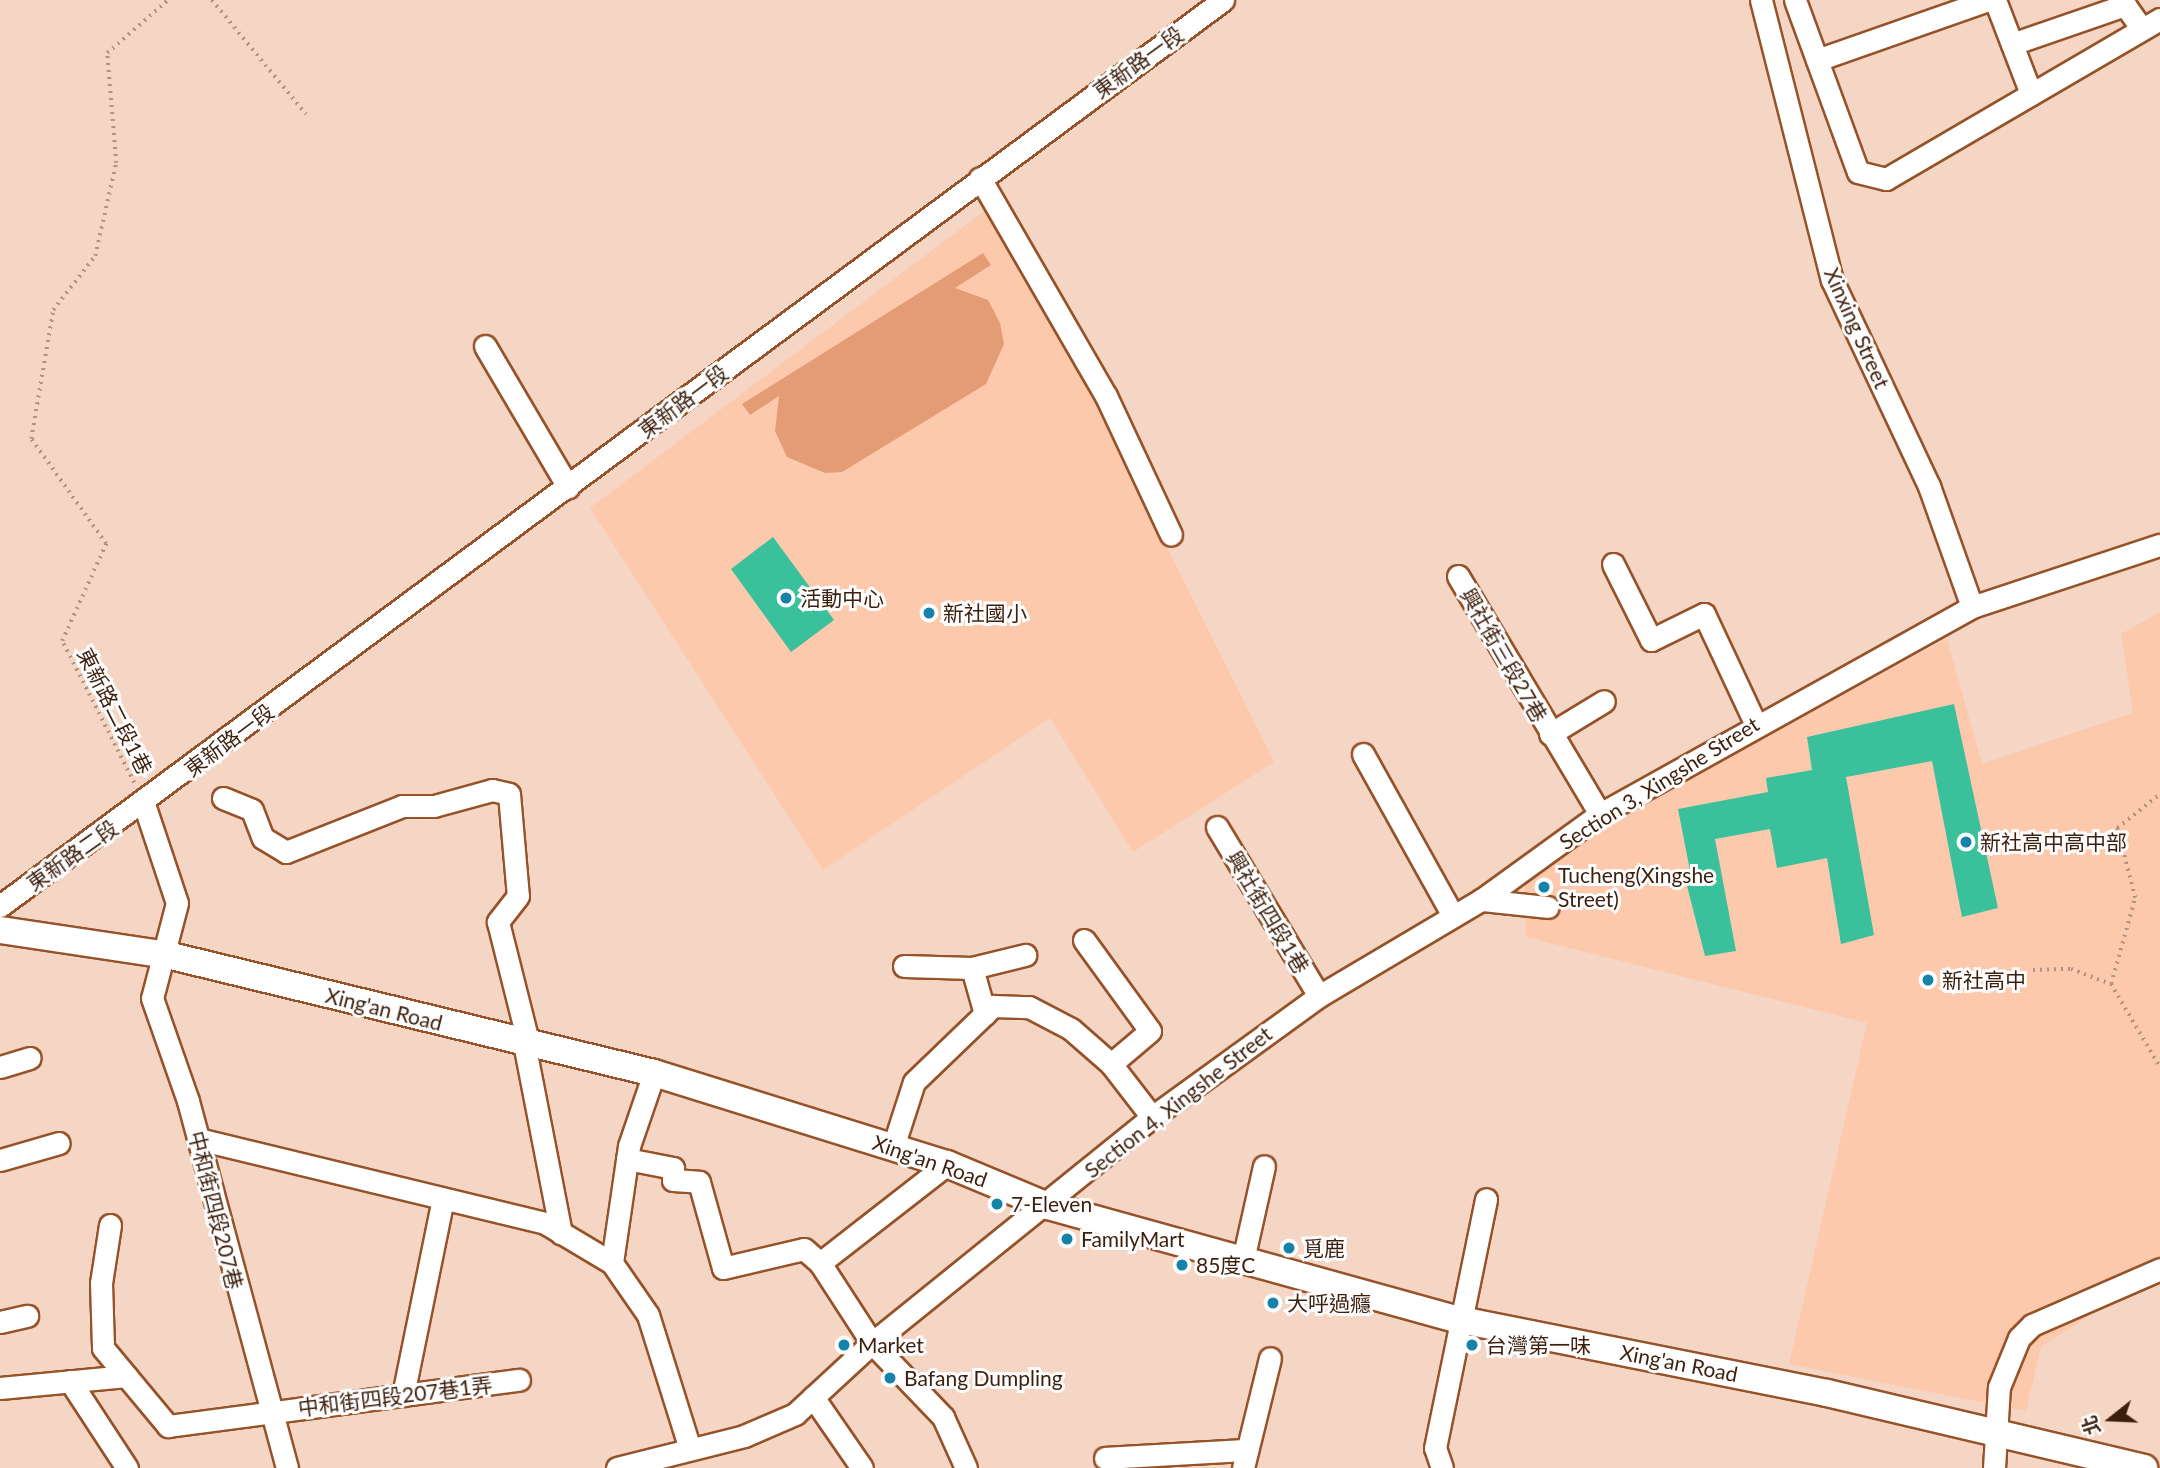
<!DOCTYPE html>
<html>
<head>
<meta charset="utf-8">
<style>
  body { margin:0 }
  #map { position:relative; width:2160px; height:1468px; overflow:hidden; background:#f5d5c4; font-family:Lato,"Noto Sans TC",sans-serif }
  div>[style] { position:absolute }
  .built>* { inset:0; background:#fcc9ad }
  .green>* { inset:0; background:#e39c74 }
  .building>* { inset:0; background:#3ac09b }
  .path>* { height:3.5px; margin-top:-1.75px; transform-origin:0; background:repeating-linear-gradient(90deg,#b29381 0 2px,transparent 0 7px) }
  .roads { filter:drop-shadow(2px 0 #965228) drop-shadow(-2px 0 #965228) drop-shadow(0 2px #965228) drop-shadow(0 -2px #965228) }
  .minor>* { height:21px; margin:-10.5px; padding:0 10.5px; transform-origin:10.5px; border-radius:10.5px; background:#fff }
  .major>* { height:26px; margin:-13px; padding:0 13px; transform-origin:13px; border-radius:13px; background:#fff }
  .dots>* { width:19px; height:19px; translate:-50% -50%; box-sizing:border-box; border:4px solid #fdfdfd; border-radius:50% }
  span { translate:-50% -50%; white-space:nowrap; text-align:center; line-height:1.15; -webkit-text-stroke:6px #fdfdfd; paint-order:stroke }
  .street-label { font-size:21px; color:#3c1f0d }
  .poi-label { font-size:21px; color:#3c1f0d }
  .left { translate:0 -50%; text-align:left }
  .north { position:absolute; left:2076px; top:1384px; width:70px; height:70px; -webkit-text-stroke:5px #fdfdfd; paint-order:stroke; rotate:252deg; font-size:19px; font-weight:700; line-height:28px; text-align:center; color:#3c1f0d }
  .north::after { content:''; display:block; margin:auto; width:24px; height:32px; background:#3c1f0d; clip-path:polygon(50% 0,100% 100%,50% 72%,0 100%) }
</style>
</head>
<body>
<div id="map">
  <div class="built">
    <div style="clip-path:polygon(995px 203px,1274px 762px,1133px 852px,1050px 718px,823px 870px,590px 508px)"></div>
    <div style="clip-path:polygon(2160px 612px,2160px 1284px,2098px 1310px,2041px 1347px,2026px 1411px,1789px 1364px,1867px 1023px,1526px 937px,1525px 881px,1667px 790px,1947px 639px,1982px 764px,2133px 713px,2121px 634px)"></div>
  </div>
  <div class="green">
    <div style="clip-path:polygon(983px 253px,991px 265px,955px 288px,988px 300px,1000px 323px,1004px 344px,986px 384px,842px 472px,825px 473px,787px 457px,775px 431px,779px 396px,750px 415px,742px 404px)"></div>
  </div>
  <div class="building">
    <div style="clip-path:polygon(773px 537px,834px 620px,791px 652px,731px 569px)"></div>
    <div style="clip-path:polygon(1954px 704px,1998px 908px,1962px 917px,1932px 761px,1846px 777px,1874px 935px,1841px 944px,1827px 858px,1777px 868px,1770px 829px,1715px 839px,1736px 951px,1705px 956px,1686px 882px,1692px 881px,1678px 809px,1768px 792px,1766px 778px,1812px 770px,1807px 737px)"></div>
  </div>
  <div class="path">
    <div style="left:212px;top:0;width:148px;rotate:50.5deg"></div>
    <div style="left:134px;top:783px;width:159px;rotate:-116.9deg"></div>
    <div style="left:62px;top:641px;width:107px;rotate:-65.6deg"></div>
    <div style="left:106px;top:544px;width:129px;rotate:-125.5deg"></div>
    <div style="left:31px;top:439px;width:131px;rotate:-80.3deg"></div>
    <div style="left:53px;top:310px;width:68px;rotate:-52.1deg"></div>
    <div style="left:95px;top:256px;width:95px;rotate:-77.3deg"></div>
    <div style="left:116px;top:163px;width:110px;rotate:-94.7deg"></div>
    <div style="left:107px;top:53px;width:81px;rotate:-41deg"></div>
    <div style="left:2033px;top:970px;width:38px;rotate:-2deg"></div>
    <div style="left:2071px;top:969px;width:43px;rotate:20.6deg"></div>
    <div style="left:2111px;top:984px;width:96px;rotate:59.4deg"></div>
    <div style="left:2111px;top:984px;width:89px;rotate:-74.4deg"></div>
    <div style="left:2135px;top:898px;width:72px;rotate:-104.4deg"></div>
    <div style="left:2117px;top:828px;width:55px;rotate:-38.3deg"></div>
  </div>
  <div class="roads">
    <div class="minor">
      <div style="left:1761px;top:0;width:289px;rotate:75.8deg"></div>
      <div style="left:1832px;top:280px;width:228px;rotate:64.8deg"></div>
      <div style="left:1929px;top:486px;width:128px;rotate:70.4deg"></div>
      <div style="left:1795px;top:0;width:183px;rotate:69.9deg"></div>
      <div style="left:1858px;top:172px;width:29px;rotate:14deg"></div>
      <div style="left:1886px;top:179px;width:317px;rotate:-30.3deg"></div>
      <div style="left:1995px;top:0;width:101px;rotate:69deg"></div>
      <div style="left:2012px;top:44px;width:120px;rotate:-19deg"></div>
      <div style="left:2125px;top:5px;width:29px;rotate:55deg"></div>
      <div style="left:1817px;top:60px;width:181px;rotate:-19.3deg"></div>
      <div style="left:980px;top:178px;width:252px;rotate:60deg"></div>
      <div style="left:1106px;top:396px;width:153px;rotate:64.9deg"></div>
      <div style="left:485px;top:346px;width:164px;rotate:59.5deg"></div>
      <div style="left:1613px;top:564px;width:85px;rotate:63.4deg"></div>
      <div style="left:1651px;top:640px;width:59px;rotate:-26.1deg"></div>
      <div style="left:1704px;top:614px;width:120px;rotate:64.9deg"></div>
      <div style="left:1458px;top:576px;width:277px;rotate:59.2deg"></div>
      <div style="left:1550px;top:734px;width:63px;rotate:-31.4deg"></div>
      <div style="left:1363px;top:754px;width:185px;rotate:60.9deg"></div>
      <div style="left:223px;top:798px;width:31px;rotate:22deg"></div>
      <div style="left:252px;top:810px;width:30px;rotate:69deg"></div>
      <div style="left:263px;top:838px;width:27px;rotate:31deg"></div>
      <div style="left:286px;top:852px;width:125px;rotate:-21.6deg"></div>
      <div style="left:402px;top:806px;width:32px"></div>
      <div style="left:434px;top:806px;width:60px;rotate:-15.4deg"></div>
      <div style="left:492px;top:790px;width:17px;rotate:13deg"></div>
      <div style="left:509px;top:794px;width:102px;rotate:85deg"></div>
      <div style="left:518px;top:896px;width:33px;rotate:128deg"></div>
      <div style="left:498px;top:922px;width:127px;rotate:75.9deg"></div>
      <div style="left:144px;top:804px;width:104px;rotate:71.6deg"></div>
      <div style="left:177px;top:903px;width:98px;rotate:104.7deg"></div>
      <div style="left:152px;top:998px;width:109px;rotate:70.7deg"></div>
      <div style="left:188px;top:1101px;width:380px;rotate:74.9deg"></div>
      <div style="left:1217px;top:827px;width:197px;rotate:58.9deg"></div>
      <div style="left:1481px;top:900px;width:67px;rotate:6deg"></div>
      <div style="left:0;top:906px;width:1522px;rotate:-36.53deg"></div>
      <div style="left:1084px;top:940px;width:112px;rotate:54deg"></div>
      <div style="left:1150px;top:1031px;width:51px;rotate:139.8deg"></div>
      <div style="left:1111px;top:1064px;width:67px;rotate:52.3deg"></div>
      <div style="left:904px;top:966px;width:68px;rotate:1.7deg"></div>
      <div style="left:972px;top:968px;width:55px;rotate:-13.8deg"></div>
      <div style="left:972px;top:968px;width:48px;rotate:74.2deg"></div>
      <div style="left:524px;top:1043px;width:194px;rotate:79deg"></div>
      <div style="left:0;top:1067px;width:31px;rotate:-17deg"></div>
      <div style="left:654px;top:1073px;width:77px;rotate:108.9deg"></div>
      <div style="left:629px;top:1146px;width:118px;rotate:98.3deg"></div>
      <div style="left:612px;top:1263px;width:63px;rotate:55.3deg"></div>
      <div style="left:648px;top:1315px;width:140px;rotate:72.6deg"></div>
      <div style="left:198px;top:1139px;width:357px;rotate:13.6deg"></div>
      <div style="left:545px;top:1223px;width:78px;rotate:30.8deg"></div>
      <div style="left:893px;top:1147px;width:68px;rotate:-72.1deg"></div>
      <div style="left:914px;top:1082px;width:110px;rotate:-43.9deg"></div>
      <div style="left:993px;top:1006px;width:36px;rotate:2deg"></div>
      <div style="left:1029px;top:1007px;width:47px;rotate:27.6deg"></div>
      <div style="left:1071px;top:1029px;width:53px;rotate:41.2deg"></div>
      <div style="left:627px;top:1159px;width:47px;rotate:11.1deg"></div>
      <div style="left:673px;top:1168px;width:12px;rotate:90deg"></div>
      <div style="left:673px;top:1180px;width:26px;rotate:4deg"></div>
      <div style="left:699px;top:1182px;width:89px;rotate:74.4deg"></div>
      <div style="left:723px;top:1268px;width:83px;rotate:-13.2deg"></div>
      <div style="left:804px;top:1249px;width:21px;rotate:41deg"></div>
      <div style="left:820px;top:1263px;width:95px;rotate:57deg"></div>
      <div style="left:872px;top:1343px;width:103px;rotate:46.2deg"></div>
      <div style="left:943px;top:1417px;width:56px;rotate:65.7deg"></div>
      <div style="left:0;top:1160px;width:61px;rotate:-16.1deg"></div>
      <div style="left:110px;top:1225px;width:59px;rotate:98.8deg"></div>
      <div style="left:101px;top:1283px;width:65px;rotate:88.2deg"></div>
      <div style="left:103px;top:1348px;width:102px;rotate:50.2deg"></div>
      <div style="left:168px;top:1426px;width:354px;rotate:-7.5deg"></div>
      <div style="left:1243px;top:1260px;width:96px;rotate:-77.4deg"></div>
      <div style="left:820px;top:1263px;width:161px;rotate:-37.9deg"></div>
      <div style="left:0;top:1322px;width:28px;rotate:-13deg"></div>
      <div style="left:70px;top:1381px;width:104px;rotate:56.8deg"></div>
      <div style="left:0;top:1388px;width:127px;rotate:-5.4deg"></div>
      <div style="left:403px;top:1395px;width:200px;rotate:-78.5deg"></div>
      <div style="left:813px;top:1397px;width:86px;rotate:55.4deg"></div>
      <div style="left:1105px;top:1458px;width:138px;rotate:-3.3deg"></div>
      <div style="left:617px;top:1468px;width:131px;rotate:-14.1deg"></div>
      <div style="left:744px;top:1436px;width:56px;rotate:-23.3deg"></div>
      <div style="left:795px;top:1414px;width:105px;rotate:-42.7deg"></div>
      <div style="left:872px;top:1343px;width:360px;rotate:-38.9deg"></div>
      <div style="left:1152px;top:1117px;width:206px;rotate:-35.9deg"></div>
      <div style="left:1319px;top:996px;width:188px;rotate:-30.7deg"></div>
      <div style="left:1481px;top:900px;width:147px;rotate:-35.9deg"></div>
      <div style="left:1600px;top:814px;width:426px;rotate:-29.1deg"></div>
      <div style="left:1972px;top:607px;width:198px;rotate:-18.3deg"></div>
      <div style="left:1243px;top:1468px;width:113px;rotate:-76.2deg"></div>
      <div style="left:1442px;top:1468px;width:21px;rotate:-109deg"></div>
      <div style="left:1435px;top:1448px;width:254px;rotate:-78.4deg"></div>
      <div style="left:1994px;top:1468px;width:81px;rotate:-86.5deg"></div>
      <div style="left:1999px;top:1387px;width:53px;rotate:-67.8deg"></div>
      <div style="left:2019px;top:1338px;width:18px;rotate:-45deg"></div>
      <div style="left:2032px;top:1325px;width:140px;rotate:-23.6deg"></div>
    </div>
    <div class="major">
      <div style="left:0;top:930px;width:169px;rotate:8.5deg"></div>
      <div style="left:167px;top:955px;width:501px;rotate:13.62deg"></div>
      <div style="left:654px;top:1073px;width:307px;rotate:17.3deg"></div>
      <div style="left:947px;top:1164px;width:109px;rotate:22.6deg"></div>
      <div style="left:1048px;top:1206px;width:423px;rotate:15.5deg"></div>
      <div style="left:1456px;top:1319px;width:378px;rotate:11.3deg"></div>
      <div style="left:1827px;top:1393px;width:326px;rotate:13.3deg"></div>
    </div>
  </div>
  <div class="dots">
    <div style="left:786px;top:598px;background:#1582aa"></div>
    <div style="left:929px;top:613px;background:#1582aa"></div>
    <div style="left:1966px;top:842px;background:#1582aa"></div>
    <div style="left:1544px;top:887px;background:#1582aa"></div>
    <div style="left:1928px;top:980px;background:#1582aa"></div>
    <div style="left:997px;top:1204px;background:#1582aa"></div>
    <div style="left:1067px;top:1239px;background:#1582aa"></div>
    <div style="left:1289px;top:1248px;background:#1582aa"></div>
    <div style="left:1182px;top:1265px;background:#1582aa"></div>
    <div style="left:1273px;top:1303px;background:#1582aa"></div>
    <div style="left:844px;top:1345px;background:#1582aa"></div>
    <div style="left:1472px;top:1345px;background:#1582aa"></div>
    <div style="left:890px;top:1378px;background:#1582aa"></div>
  </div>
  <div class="street-label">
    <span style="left:1138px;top:62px;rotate:-36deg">東新路一段</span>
    <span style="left:1857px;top:328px;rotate:66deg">Xinxing Street</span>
    <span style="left:683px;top:401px;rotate:-37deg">東新路一段</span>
    <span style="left:1504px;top:655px;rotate:60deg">興社街三段27巷</span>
    <span style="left:115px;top:711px;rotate:63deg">東新路二段1巷</span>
    <span style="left:229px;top:740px;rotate:-37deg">東新路一段</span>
    <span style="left:1659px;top:783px;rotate:-32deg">Section 3, Xingshe Street</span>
    <span style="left:72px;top:855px;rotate:-35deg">東新路二段</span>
    <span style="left:1268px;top:912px;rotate:59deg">興社街四段1巷</span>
    <span style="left:384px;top:1009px;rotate:14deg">Xing'an Road</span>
    <span style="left:1178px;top:1102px;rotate:-38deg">Section 4, Xingshe Street</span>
    <span style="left:930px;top:1161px;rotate:19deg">Xing'an Road</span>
    <span style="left:216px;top:1210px;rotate:76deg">中和街四段207巷</span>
    <span style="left:1679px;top:1363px;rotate:11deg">Xing'an Road</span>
    <span style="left:395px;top:1396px;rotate:-7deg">中和街四段207巷1弄</span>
  </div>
  <div class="poi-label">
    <span class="left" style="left:800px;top:598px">活動中心</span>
    <span class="left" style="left:943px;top:613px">新社國小</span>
    <span class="left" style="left:1980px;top:842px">新社高中高中部</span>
    <span class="left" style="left:1558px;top:887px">Tucheng(Xingshe<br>Street)</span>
    <span class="left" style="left:1942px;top:980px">新社高中</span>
    <span class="left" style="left:1011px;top:1204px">7-Eleven</span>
    <span class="left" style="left:1081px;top:1239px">FamilyMart</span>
    <span class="left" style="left:1303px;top:1248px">覓鹿</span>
    <span class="left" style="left:1196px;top:1265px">85度C</span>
    <span class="left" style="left:1287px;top:1303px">大呼過癮</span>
    <span class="left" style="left:858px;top:1345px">Market</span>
    <span class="left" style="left:1486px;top:1345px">台灣第一味</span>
    <span class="left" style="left:904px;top:1378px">Bafang Dumpling</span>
  </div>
  <div class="north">北</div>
</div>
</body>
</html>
